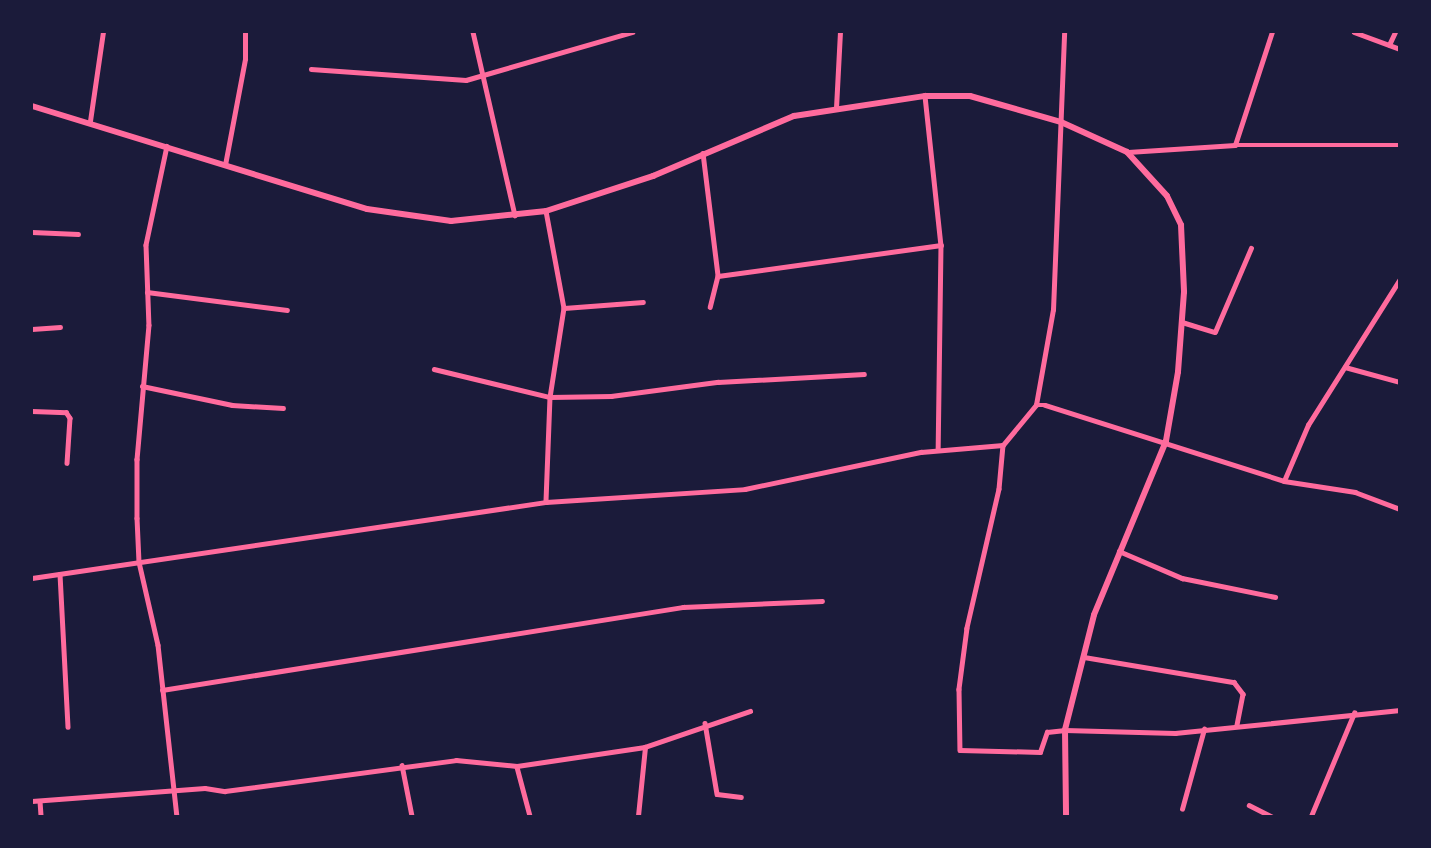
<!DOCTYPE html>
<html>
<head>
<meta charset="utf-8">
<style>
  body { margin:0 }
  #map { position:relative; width:1431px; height:848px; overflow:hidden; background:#1b1b3a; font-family:"Nunito Sans",sans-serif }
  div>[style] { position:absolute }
  .minor>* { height:4.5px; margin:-2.25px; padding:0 2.25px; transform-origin:2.25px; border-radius:2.25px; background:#ff6b9d }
  .secondary>* { height:6px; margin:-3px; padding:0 3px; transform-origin:3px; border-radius:3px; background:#ff6b9d }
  span { translate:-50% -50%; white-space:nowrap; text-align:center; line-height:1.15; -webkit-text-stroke:5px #1b1b3a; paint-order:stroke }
  .frame { position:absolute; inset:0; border:33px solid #1b1b3a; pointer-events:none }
</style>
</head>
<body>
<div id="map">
  <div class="minor">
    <div style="left:473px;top:32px;width:188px;rotate:77.1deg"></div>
    <div style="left:1354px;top:32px;width:49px;rotate:20.3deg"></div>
    <div style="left:1389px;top:45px;width:14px;rotate:-65deg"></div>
    <div style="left:311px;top:69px;width:155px;rotate:4.1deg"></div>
    <div style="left:466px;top:80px;width:173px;rotate:-16.1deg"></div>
    <div style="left:925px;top:96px;width:150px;rotate:83.9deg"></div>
    <div style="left:941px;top:245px;width:205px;rotate:90.8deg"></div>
    <div style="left:836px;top:108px;width:76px;rotate:-87deg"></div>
    <div style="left:90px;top:121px;width:90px;rotate:-81.7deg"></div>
    <div style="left:1235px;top:145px;width:119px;rotate:-71.9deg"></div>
    <div style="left:167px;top:146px;width:101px;rotate:102deg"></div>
    <div style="left:146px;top:245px;width:80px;rotate:87.9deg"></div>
    <div style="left:149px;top:325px;width:135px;rotate:95.1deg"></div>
    <div style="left:137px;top:459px;width:59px;rotate:90deg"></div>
    <div style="left:137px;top:518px;width:44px;rotate:87.4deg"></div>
    <div style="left:139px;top:562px;width:85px;rotate:77.1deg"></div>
    <div style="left:158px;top:645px;width:172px;rotate:83.7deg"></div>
    <div style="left:1128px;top:152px;width:107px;rotate:-3.7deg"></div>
    <div style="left:1235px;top:145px;width:165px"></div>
    <div style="left:703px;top:153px;width:124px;rotate:83deg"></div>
    <div style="left:718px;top:276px;width:32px;rotate:104deg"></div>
    <div style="left:225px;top:165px;width:108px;rotate:-79.3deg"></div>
    <div style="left:245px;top:59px;width:27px;rotate:-90deg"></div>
    <div style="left:546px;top:211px;width:99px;rotate:79.5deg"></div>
    <div style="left:564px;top:308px;width:90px;rotate:98.9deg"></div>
    <div style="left:550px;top:397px;width:105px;rotate:92.2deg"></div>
    <div style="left:32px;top:232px;width:46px;rotate:2.5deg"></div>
    <div style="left:718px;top:276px;width:225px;rotate:-7.9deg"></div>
    <div style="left:147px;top:292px;width:141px;rotate:7.3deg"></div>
    <div style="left:564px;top:308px;width:79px;rotate:-4.3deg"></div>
    <div style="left:1182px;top:322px;width:34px;rotate:17deg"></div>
    <div style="left:1215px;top:332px;width:91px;rotate:-66.8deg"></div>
    <div style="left:32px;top:329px;width:28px;rotate:-4deg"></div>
    <div style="left:1345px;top:367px;width:57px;rotate:15.3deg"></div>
    <div style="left:434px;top:369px;width:119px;rotate:13.6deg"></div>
    <div style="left:550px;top:397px;width:61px;rotate:-0.9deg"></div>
    <div style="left:611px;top:396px;width:108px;rotate:-7.5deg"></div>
    <div style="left:718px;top:382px;width:146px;rotate:-3.1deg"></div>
    <div style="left:142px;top:386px;width:92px;rotate:11.9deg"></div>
    <div style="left:232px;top:405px;width:51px;rotate:3.4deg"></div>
    <div style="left:1036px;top:405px;width:97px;rotate:-79.9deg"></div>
    <div style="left:1053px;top:310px;width:278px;rotate:-87.7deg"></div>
    <div style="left:32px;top:411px;width:34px;rotate:2deg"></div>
    <div style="left:66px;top:412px;width:7px;rotate:56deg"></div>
    <div style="left:70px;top:418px;width:45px;rotate:93.8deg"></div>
    <div style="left:1003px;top:445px;width:44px;rotate:95.2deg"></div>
    <div style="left:999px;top:489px;width:143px;rotate:103deg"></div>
    <div style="left:967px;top:628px;width:62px;rotate:97.5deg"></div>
    <div style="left:959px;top:689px;width:61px;rotate:89.1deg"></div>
    <div style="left:960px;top:750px;width:80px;rotate:1.4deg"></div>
    <div style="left:1040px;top:752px;width:21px;rotate:-71deg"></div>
    <div style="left:1047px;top:732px;width:18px;rotate:-6deg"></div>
    <div style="left:1065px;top:730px;width:110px;rotate:1.6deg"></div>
    <div style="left:1175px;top:733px;width:226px;rotate:-5.8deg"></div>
    <div style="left:1284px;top:481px;width:61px;rotate:-66.8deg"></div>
    <div style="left:1308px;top:425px;width:173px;rotate:-57.8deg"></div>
    <div style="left:1119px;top:551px;width:69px;rotate:23.2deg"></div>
    <div style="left:1182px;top:578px;width:95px;rotate:11.5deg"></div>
    <div style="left:60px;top:574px;width:153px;rotate:87deg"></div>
    <div style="left:32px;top:578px;width:520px;rotate:-8.41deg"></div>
    <div style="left:546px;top:502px;width:199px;rotate:-3.7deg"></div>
    <div style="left:745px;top:489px;width:180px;rotate:-11.9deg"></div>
    <div style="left:921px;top:452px;width:82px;rotate:-4.9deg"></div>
    <div style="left:1003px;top:445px;width:52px;rotate:-50.5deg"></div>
    <div style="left:1036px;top:405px;width:9px"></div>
    <div style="left:1045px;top:405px;width:251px;rotate:17.6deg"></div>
    <div style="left:1284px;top:481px;width:72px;rotate:8.8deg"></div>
    <div style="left:1355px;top:492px;width:48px;rotate:20.7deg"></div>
    <div style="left:1084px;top:657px;width:152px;rotate:9.5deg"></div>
    <div style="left:1234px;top:682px;width:15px;rotate:53deg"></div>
    <div style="left:1243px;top:694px;width:32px;rotate:101deg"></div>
    <div style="left:162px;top:690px;width:528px;rotate:-9.05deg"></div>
    <div style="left:683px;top:607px;width:139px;rotate:-2.5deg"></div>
    <div style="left:705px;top:723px;width:72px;rotate:80.4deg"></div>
    <div style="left:717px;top:794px;width:24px;rotate:7deg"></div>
    <div style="left:402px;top:765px;width:52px;rotate:78.9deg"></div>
    <div style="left:517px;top:767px;width:51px;rotate:75.1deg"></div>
    <div style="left:32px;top:801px;width:173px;rotate:-4.3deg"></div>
    <div style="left:205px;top:788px;width:20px;rotate:9deg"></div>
    <div style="left:225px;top:791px;width:233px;rotate:-7.6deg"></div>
    <div style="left:456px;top:760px;width:61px;rotate:5.6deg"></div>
    <div style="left:517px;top:766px;width:129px;rotate:-8.4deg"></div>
    <div style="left:645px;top:747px;width:111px;rotate:-18.9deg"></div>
    <div style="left:40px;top:801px;width:15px;rotate:86deg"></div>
    <div style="left:1249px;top:805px;width:25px;rotate:27deg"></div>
    <div style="left:1182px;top:809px;width:83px;rotate:-74.6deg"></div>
    <div style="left:638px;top:816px;width:69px;rotate:-84.2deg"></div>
    <div style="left:1311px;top:816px;width:112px;rotate:-67.3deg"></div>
  </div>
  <div class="secondary">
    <div style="left:32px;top:106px;width:350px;rotate:17.1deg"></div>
    <div style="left:367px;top:209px;width:85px;rotate:8.1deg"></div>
    <div style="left:451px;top:221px;width:96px;rotate:-6deg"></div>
    <div style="left:546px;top:211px;width:113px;rotate:-18.1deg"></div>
    <div style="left:653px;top:176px;width:153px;rotate:-23.1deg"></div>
    <div style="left:794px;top:116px;width:133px;rotate:-8.7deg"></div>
    <div style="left:925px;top:96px;width:45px"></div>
    <div style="left:970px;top:96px;width:95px;rotate:15.9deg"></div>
    <div style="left:1061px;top:122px;width:72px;rotate:24.4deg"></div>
    <div style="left:1127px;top:152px;width:59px;rotate:47.7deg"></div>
    <div style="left:1167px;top:196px;width:32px;rotate:64deg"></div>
    <div style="left:1181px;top:225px;width:67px;rotate:87.4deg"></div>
    <div style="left:1184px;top:292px;width:80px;rotate:94.3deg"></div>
    <div style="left:1178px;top:372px;width:70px;rotate:99.9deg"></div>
    <div style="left:1166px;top:441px;width:188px;rotate:112.5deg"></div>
    <div style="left:1094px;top:615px;width:119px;rotate:104.2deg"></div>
    <div style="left:1065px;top:730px;width:86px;rotate:89.3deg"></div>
  </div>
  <div class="frame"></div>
</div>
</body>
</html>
